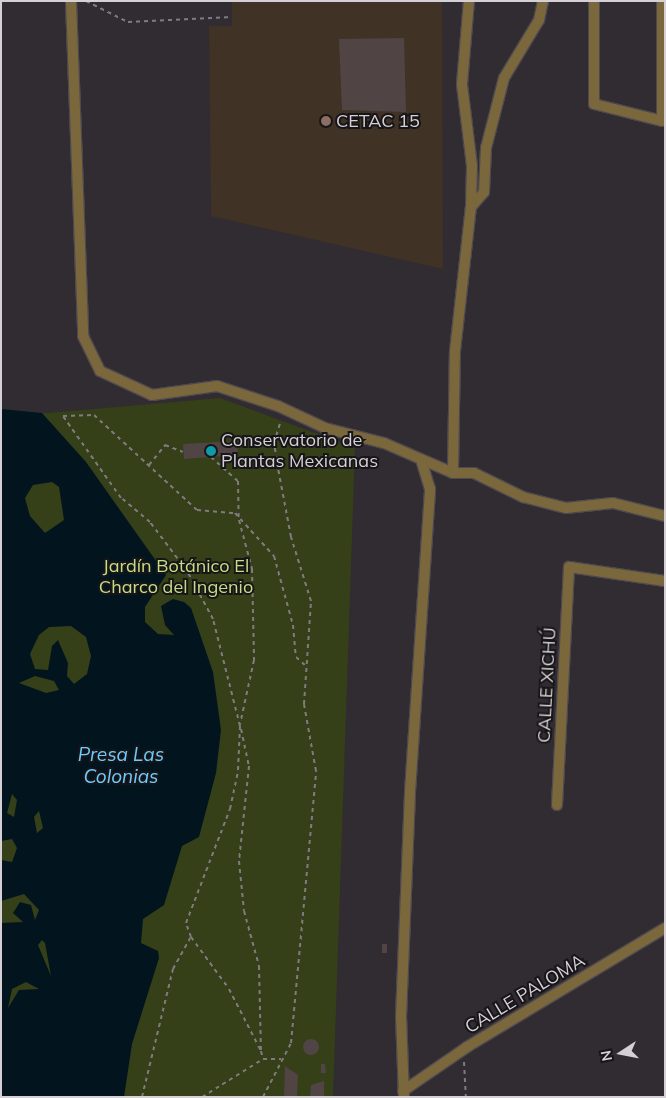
<!DOCTYPE html>
<html>
<head>
<meta charset="utf-8">
<style>
  body { margin:0 }
  #map { position:relative; width:666px; height:1098px; overflow:hidden; background:#312b32; font-family:Mulish,sans-serif }
  div>[style] { position:absolute }
  .education>* { inset:0; background:#413226 }
  .green>* { inset:0; background:#353f18 }
  .water>* { inset:0; background:#02151f }
  .building>* { inset:0; background:#504544 }
  .round { border-radius:50% }
  .path>* { height:2px; margin-top:-1px; transform-origin:0; background:repeating-linear-gradient(90deg,#807b81 0 4px,transparent 0 8px) }
  .roads { filter:drop-shadow(1px 0 #4e494f) drop-shadow(-1px 0 #4e494f) drop-shadow(0 1px #4e494f) drop-shadow(0 -1px #4e494f) }
  .minor>* { height:10px; margin:-5px; padding:0 5px; transform-origin:5px; border-radius:5px; background:#7b673c }
  .dots>* { width:14px; height:14px; translate:-50% -50%; box-sizing:border-box; border:2px solid #171518; border-radius:50% }
  span { translate:-50% -50%; white-space:nowrap; text-align:center; line-height:1.15; -webkit-text-stroke:4px #171518; paint-order:stroke }
  .poi-label { font-size:18px; color:#d4d0d5 }
  .left { translate:0 -50%; text-align:left }
  .park-label { font-size:18px; color:#c6dd85 }
  .street-label { font-size:18px; color:#d4d0d5 }
  .water-label { font-size:19px; color:#6cccfe; font-style:italic }
  .frame { position:absolute; inset:0; border:2px solid #d4d0d5; pointer-events:none }
  .north { position:absolute; left:596px; top:1028px; width:50px; height:50px; -webkit-text-stroke:4px #171518; paint-order:stroke; rotate:259deg; font-size:14px; font-weight:700; line-height:20px; text-align:center; color:#d4d0d5 }
  .north::after { content:''; display:block; margin:auto; width:18px; height:22px; background:#d4d0d5; clip-path:polygon(50% 0,100% 100%,50% 72%,0 100%) }
</style>
</head>
<body>
<div id="map">
  <div class="education">
    <div style="clip-path:polygon(232px 1px,442px 1px,443px 269px,211px 216px,209px 26px,232px 26px)"></div>
  </div>
  <div class="green">
    <div style="clip-path:polygon(220px 398px,355px 448px,333px 1097px,1px 1097px,1px 417px)"></div>
  </div>
  <div class="water">
    <div style="clip-path:polygon(evenodd,1px 409px,42px 413px,86px 462px,166px 575px,145px 607px,145px 622px,158px 634px,174px 635px,165px 625px,161px 606px,173px 599px,184px 602px,191px 608px,213px 672px,221px 730px,216px 773px,199px 837px,182px 846px,164px 905px,143px 919px,141px 943px,158px 951px,159px 958px,132px 1044px,124px 1097px,1px 1097px,1px 923px,23px 922px,13px 913px,20px 902px,31px 905px,35px 920px,39px 910px,24px 894px,1px 901px,1px 860px,12px 862px,17px 848px,12px 839px,1px 841px,1px 409px,52px 482px,59px 487px,64px 520px,45px 533px,30px 516px,25px 498px,33px 485px,52px 482px,1px 409px,71px 626px,86px 637px,91px 656px,87px 674px,74px 684px,67px 676px,68px 663px,58px 640px,52px 646px,48px 670px,35px 669px,30px 654px,39px 635px,49px 627px,71px 626px,1px 409px,35px 676px,54px 681px,59px 690px,46px 693px,19px 683px,35px 676px,1px 409px,12px 794px,17px 800px,14px 817px,7px 813px,12px 794px,1px 409px,39px 811px,43px 828px,37px 833px,34px 817px,39px 811px,1px 409px,42px 940px,45px 943px,51px 976px,38px 945px,42px 940px,1px 409px,26px 982px,39px 989px,19px 990px,8px 1008px,12px 989px,26px 982px)"></div>
  </div>
  <div class="building">
    <div style="clip-path:polygon(404px 38px,406px 112px,342px 110px,339px 39px)"></div>
    <div style="clip-path:polygon(237px 441px,238px 455px,184px 459px,183px 444px)"></div>
    <div style="clip-path:polygon(382px 944px,387px 944px,387px 953px,382px 953px)"></div>
    <div class="round" style="left:303px;top:1039px;width:16px;height:16px"></div>
    <div style="clip-path:polygon(321px 1064px,325px 1064px,326px 1073px,321px 1073px)"></div>
    <div style="clip-path:polygon(285px 1066px,298px 1075px,297px 1097px,284px 1097px)"></div>
    <div style="clip-path:polygon(324px 1081px,324px 1097px,310px 1097px,311px 1085px)"></div>
  </div>
  <div class="path">
    <div style="left:86px;top:1px;width:47px;rotate:26.6deg"></div>
    <div style="left:128px;top:22px;width:104px;rotate:-2.8deg"></div>
    <div style="left:211px;top:457px;width:36px;rotate:42deg"></div>
    <div style="left:238px;top:481px;width:39px;rotate:89deg"></div>
    <div style="left:239px;top:520px;width:51px;rotate:75.1deg"></div>
    <div style="left:252px;top:569px;width:91px;rotate:88.7deg"></div>
    <div style="left:254px;top:660px;width:66px;rotate:102.3deg"></div>
    <div style="left:149px;top:465px;width:26px;rotate:-51deg"></div>
    <div style="left:165px;top:445px;width:19px;rotate:21deg"></div>
    <div style="left:241px;top:729px;width:38px;rotate:78deg"></div>
    <div style="left:249px;top:766px;width:96px;rotate:96deg"></div>
    <div style="left:239px;top:861px;width:50px;rotate:84.3deg"></div>
    <div style="left:244px;top:911px;width:57px;rotate:74.7deg"></div>
    <div style="left:259px;top:966px;width:85px;rotate:88.7deg"></div>
    <div style="left:261px;top:1051px;width:8px;rotate:76deg"></div>
    <div style="left:263px;top:1059px;width:18px"></div>
    <div style="left:191px;top:937px;width:64px;rotate:53.8deg"></div>
    <div style="left:229px;top:989px;width:68px;rotate:62.7deg"></div>
    <div style="left:464px;top:1062px;width:35px;rotate:87deg"></div>
    <div style="left:142px;top:1097px;width:132px;rotate:-76.4deg"></div>
    <div style="left:173px;top:969px;width:37px;rotate:-61deg"></div>
    <div style="left:191px;top:937px;width:15px;rotate:-110deg"></div>
    <div style="left:186px;top:923px;width:122px;rotate:-68.9deg"></div>
    <div style="left:230px;top:809px;width:40px;rotate:-78deg"></div>
    <div style="left:238px;top:770px;width:44px;rotate:-87.4deg"></div>
    <div style="left:240px;top:726px;width:110px;rotate:-104.2deg"></div>
    <div style="left:213px;top:619px;width:55px;rotate:-118.4deg"></div>
    <div style="left:187px;top:571px;width:61px;rotate:-127.1deg"></div>
    <div style="left:150px;top:522px;width:38px;rotate:-140deg"></div>
    <div style="left:121px;top:498px;width:100px;rotate:-125.3deg"></div>
    <div style="left:63px;top:416px;width:31px;rotate:-2deg"></div>
    <div style="left:94px;top:415px;width:140px;rotate:42.7deg"></div>
    <div style="left:197px;top:510px;width:38px;rotate:5deg"></div>
    <div style="left:235px;top:513px;width:58px;rotate:47.8deg"></div>
    <div style="left:274px;top:556px;width:72px;rotate:74.6deg"></div>
    <div style="left:293px;top:625px;width:32px;rotate:85deg"></div>
    <div style="left:296px;top:657px;width:13px;rotate:42deg"></div>
    <div style="left:202px;top:1097px;width:72px;rotate:-31.9deg"></div>
    <div style="left:263px;top:1097px;width:61px;rotate:-62.6deg"></div>
    <div style="left:291px;top:1043px;width:273px;rotate:-84.7deg"></div>
    <div style="left:316px;top:771px;width:68px;rotate:-100.2deg"></div>
    <div style="left:304px;top:704px;width:103px;rotate:-86.1deg"></div>
    <div style="left:311px;top:601px;width:67px;rotate:-107.4deg"></div>
    <div style="left:291px;top:537px;width:70px;rotate:-100.7deg"></div>
    <div style="left:278px;top:468px;width:25px;rotate:-99deg"></div>
    <div style="left:274px;top:443px;width:24px;rotate:-73deg"></div>
  </div>
  <div class="roads">
    <div class="minor">
      <div style="left:71px;top:1px;width:335px;rotate:87.9deg"></div>
      <div style="left:83px;top:336px;width:39px;rotate:64deg"></div>
      <div style="left:100px;top:371px;width:57px;rotate:24.8deg"></div>
      <div style="left:152px;top:395px;width:66px;rotate:-7.9deg"></div>
      <div style="left:217px;top:386px;width:64px;rotate:18.2deg"></div>
      <div style="left:278px;top:406px;width:52px;rotate:25.1deg"></div>
      <div style="left:325px;top:428px;width:61px;rotate:14.3deg"></div>
      <div style="left:384px;top:443px;width:75px;rotate:23.5deg"></div>
      <div style="left:453px;top:473px;width:21px"></div>
      <div style="left:474px;top:473px;width:55px;rotate:26.1deg"></div>
      <div style="left:523px;top:497px;width:44px;rotate:14.3deg"></div>
      <div style="left:566px;top:508px;width:47px;rotate:-6.1deg"></div>
      <div style="left:613px;top:503px;width:54px;rotate:14deg"></div>
      <div style="left:594px;top:1px;width:103px;rotate:90deg"></div>
      <div style="left:594px;top:104px;width:70px;rotate:14deg"></div>
      <div style="left:662px;top:121px;width:120px;rotate:-90deg"></div>
      <div style="left:471px;top:207px;width:20px;rotate:-49deg"></div>
      <div style="left:484px;top:192px;width:44px;rotate:-87.4deg"></div>
      <div style="left:486px;top:148px;width:72px;rotate:-75.6deg"></div>
      <div style="left:504px;top:78px;width:68px;rotate:-58.9deg"></div>
      <div style="left:539px;top:20px;width:19px;rotate:-78deg"></div>
      <div style="left:453px;top:473px;width:122px;rotate:-89.1deg"></div>
      <div style="left:455px;top:351px;width:145px;rotate:-83.7deg"></div>
      <div style="left:471px;top:207px;width:41px;rotate:-88.6deg"></div>
      <div style="left:472px;top:166px;width:83px;rotate:-97deg"></div>
      <div style="left:462px;top:84px;width:83px;rotate:-85.2deg"></div>
      <div style="left:557px;top:805px;width:238px;rotate:-87.1deg"></div>
      <div style="left:569px;top:567px;width:97px;rotate:8.3deg"></div>
      <div style="left:403px;top:1091px;width:78px;rotate:-34.5deg"></div>
      <div style="left:467px;top:1047px;width:231px;rotate:-31deg"></div>
      <div style="left:404px;top:1097px;width:80px;rotate:-92.1deg"></div>
      <div style="left:401px;top:1017px;width:225px;rotate:-87.7deg"></div>
      <div style="left:410px;top:792px;width:304px;rotate:-86.2deg"></div>
      <div style="left:430px;top:489px;width:31px;rotate:-107deg"></div>
    </div>
  </div>
  <div class="dots">
    <div style="left:326px;top:121px;background:#8d6e63"></div>
    <div style="left:211px;top:451px;background:#0f9aa8"></div>
  </div>
  <div class="poi-label">
    <span class="left" style="left:336px;top:121px">CETAC 15</span>
    <span class="left" style="left:221px;top:451px">Conservatorio de<br>Plantas Mexicanas</span>
  </div>
  <div class="park-label">
    <span style="left:176px;top:577px">Jardín Botánico El<br>Charco del Ingenio</span>
  </div>
  <div class="street-label">
    <span style="left:547px;top:685px;rotate:-87deg">CALLE XICHÚ</span>
    <span style="left:525px;top:994px;rotate:-31deg">CALLE PALOMA</span>
  </div>
  <div class="water-label">
    <span style="left:121px;top:766px">Presa Las<br>Colonias</span>
  </div>
  <div class="frame"></div>
  <div class="north">N</div>
</div>
</body>
</html>
